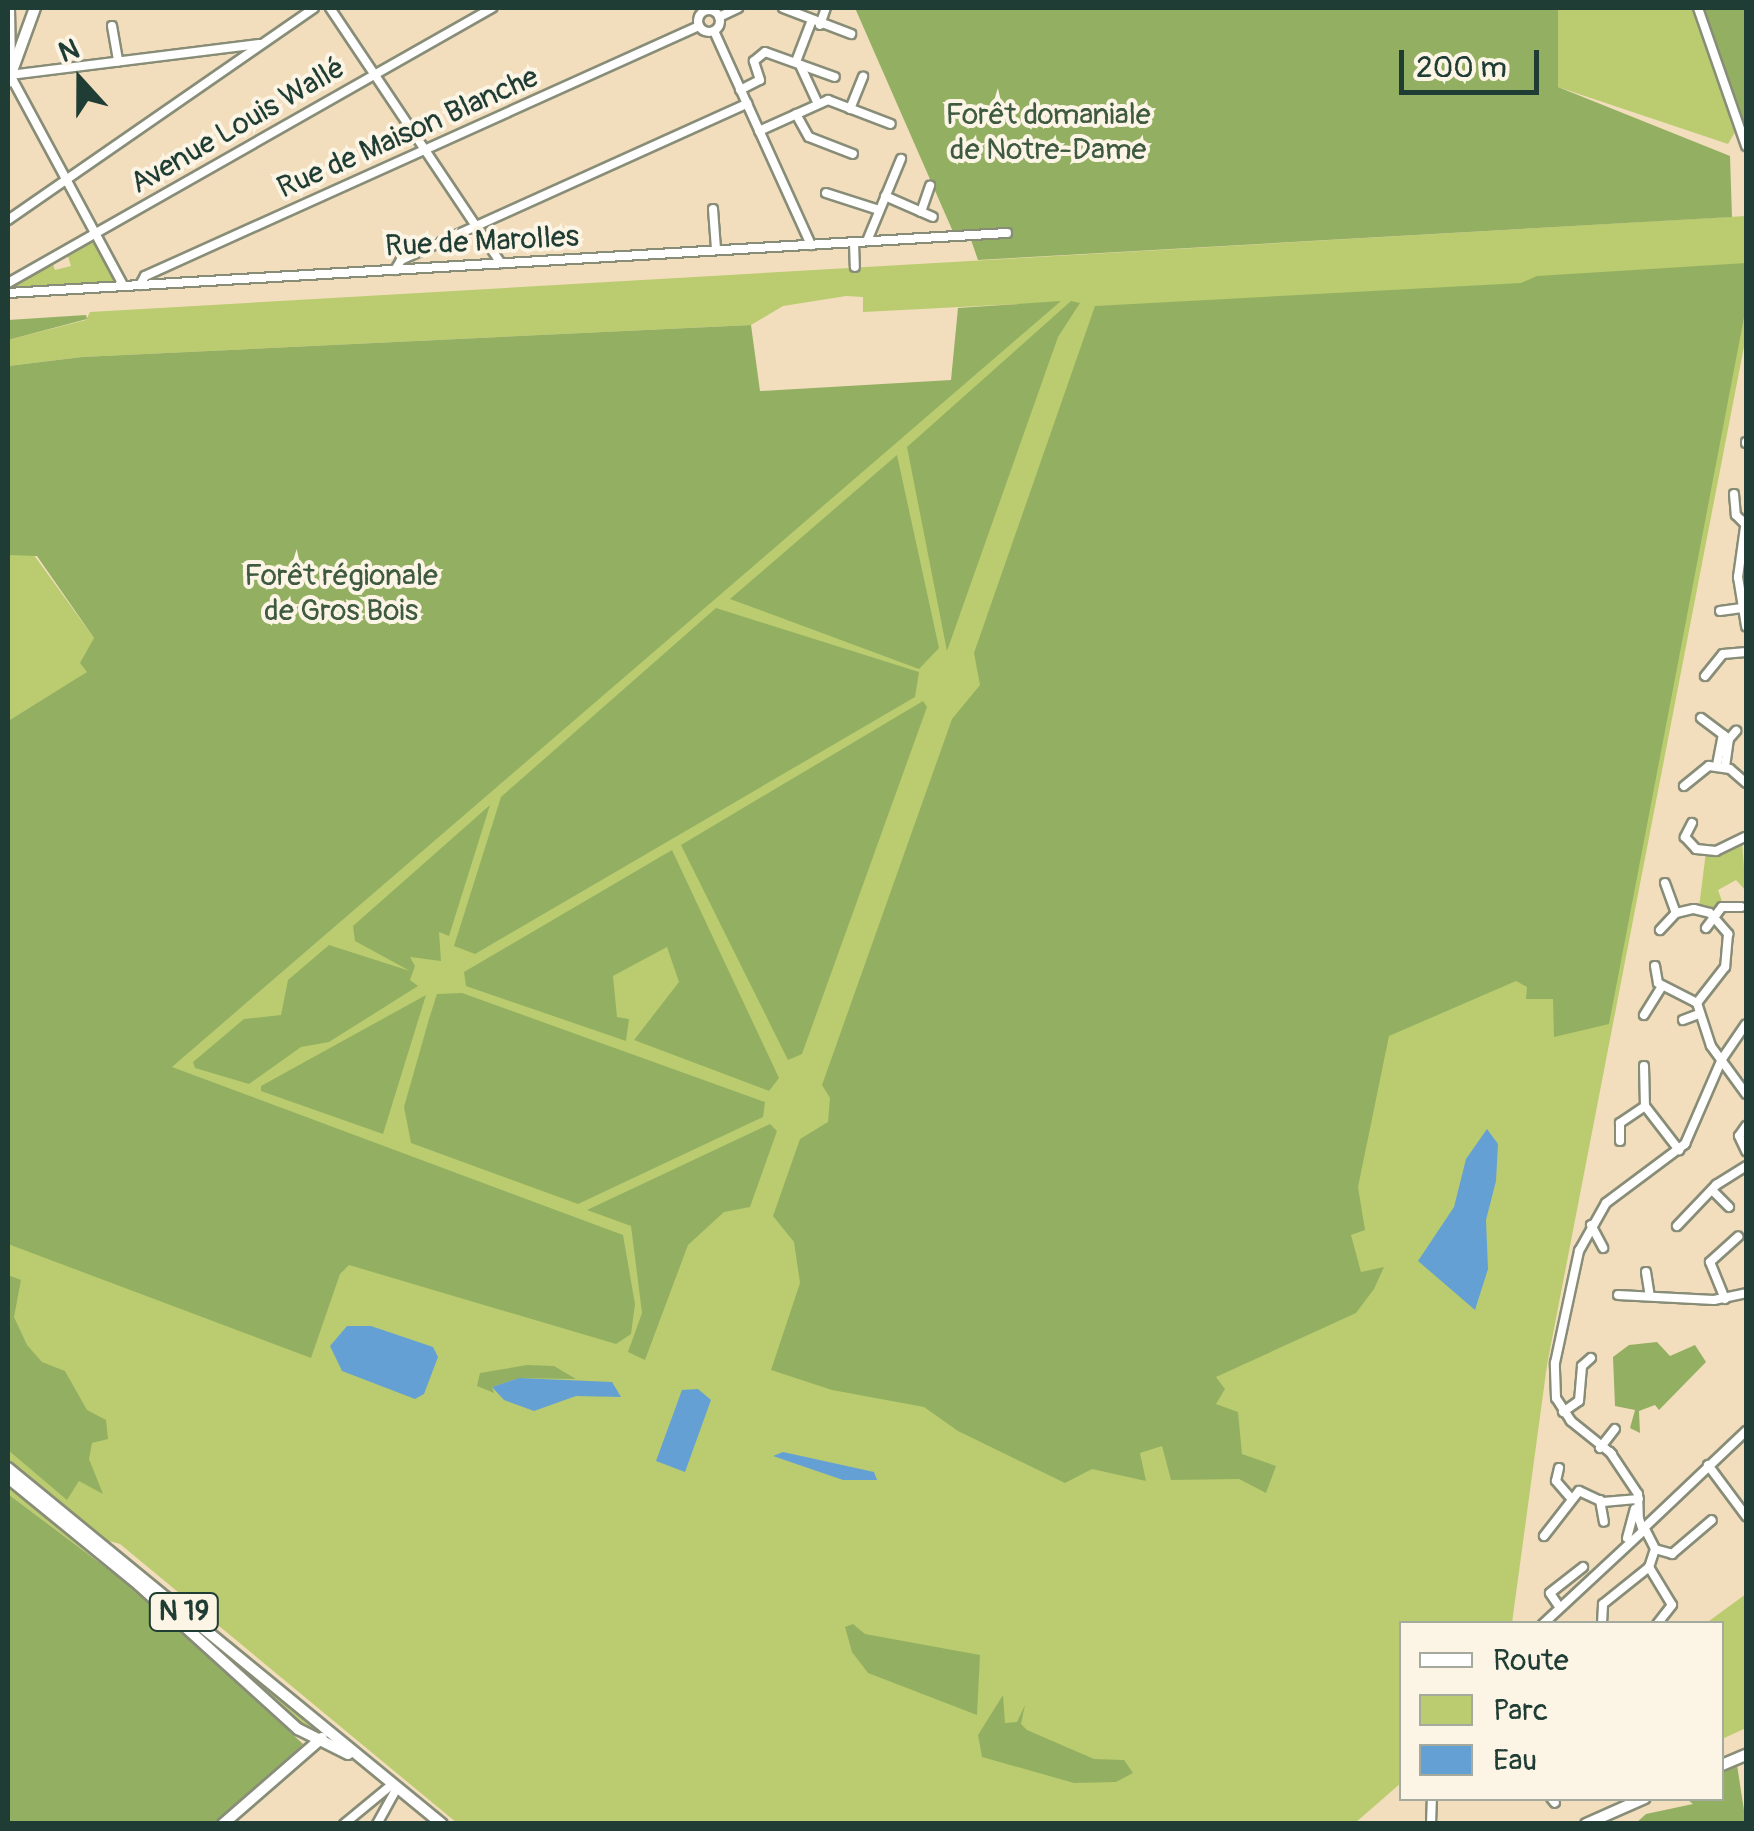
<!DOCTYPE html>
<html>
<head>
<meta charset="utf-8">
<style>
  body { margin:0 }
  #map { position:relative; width:1754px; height:1831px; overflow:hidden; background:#f2ddbd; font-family:Pangolin,sans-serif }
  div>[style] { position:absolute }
  .green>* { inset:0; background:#bacc6f }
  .forest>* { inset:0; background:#93b062 }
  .water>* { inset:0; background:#65a0d5 }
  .roads { filter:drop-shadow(2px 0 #888d78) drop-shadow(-2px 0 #888d78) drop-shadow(0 2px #888d78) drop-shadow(0 -2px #888d78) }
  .minor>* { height:8px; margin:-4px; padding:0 4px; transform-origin:4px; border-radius:4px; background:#fff }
  .minor>.ring { margin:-4px; padding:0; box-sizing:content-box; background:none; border:8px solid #fff; border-radius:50% }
  .major>* { height:10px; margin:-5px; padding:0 5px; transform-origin:5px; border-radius:5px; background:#fff }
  span { translate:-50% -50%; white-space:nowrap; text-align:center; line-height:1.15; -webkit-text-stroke:8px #fcf5e5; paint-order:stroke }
  .shield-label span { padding:2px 8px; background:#fcf5e5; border:2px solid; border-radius:8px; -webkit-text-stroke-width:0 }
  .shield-label { font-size:28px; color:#1f3d34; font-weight:700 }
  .park-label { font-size:30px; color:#3e5a40 }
  .street-label { font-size:30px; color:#1f3d34 }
  .frame { position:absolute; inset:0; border:10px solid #1f3d34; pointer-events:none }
  .legend { position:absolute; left:1399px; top:1621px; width:325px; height:180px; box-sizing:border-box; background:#fcf5e5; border:2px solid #a4ab9e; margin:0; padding:12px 18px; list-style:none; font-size:30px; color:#1f3d34 }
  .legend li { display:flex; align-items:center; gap:20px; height:50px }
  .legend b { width:50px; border:2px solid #a4ab9e }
  .north { position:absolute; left:30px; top:30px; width:100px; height:100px; -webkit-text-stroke:8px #fcf5e5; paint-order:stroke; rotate:339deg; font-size:28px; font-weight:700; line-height:40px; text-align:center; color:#1f3d34 }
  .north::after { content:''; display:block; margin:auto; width:35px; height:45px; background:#1f3d34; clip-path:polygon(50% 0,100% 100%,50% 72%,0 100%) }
  .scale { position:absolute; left:1399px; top:50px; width:140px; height:45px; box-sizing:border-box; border:5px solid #1f3d34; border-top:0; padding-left:12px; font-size:30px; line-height:35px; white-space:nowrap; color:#1f3d34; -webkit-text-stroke:8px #fcf5e5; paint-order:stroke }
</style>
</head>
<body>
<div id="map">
  <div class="green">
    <div style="clip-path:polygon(1558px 8px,1696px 8px,1738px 127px,1728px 144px,1558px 87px)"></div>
    <div style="clip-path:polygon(1746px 216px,1746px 336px,1547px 1365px,1512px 1623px,1402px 1624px,1401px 1783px,1355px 1823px,457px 1823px,120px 1544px,98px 1538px,8px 1463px,8px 1208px,1059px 302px,863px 312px,863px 297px,846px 296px,783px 306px,751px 325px,82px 357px,8px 366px,8px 340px,86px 320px,90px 312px)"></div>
    <div style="clip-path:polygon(94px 238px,115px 283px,9px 289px,52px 261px,55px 270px,71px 266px,67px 253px)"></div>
    <div style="clip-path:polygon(31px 551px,94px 638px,88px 672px,8px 721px,8px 555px)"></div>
    <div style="clip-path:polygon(1742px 843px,1746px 891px,1736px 880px,1718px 890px,1723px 904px,1714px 912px,1699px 907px,1706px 852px)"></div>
    <div style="clip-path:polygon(8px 1485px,81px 1545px,99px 1562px,8px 1494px)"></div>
    <div style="clip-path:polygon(138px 1576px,322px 1728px,320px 1733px,306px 1730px,218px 1657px)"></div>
    <div style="clip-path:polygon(1746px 1594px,1746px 1728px,1722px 1739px,1722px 1624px,1705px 1624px)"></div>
  </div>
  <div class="forest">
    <div style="clip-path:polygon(855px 8px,1558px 8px,1558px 87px,1730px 156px,1732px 217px,978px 260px,970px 237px,954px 234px)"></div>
    <div style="clip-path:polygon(1697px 8px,1746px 8px,1746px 134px)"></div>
    <div style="clip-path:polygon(1746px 263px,1746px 307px,1609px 1024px,1554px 1037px,1553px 999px,1526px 999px,1527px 987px,1516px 981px,1389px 1036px,1358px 1187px,1365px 1230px,1351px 1235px,1361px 1272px,1384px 1267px,1374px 1289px,1356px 1313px,1216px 1377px,1225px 1389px,1216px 1404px,1238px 1412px,1242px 1454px,1276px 1466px,1266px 1493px,1239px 1479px,1171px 1480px,1162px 1446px,1140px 1453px,1146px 1481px,1092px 1469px,1065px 1483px,958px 1431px,924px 1407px,832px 1390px,771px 1370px,800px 1283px,794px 1242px,773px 1216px,800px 1139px,828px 1122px,830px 1098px,822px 1085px,952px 719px,980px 685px,974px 653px,1095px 306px,1521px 283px,1537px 276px)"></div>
    <div style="clip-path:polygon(1061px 301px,172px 1067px,623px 1235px,635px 1304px,631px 1334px,616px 1344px,349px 1265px,340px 1274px,311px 1358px,8px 1244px,8px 721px,87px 672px,80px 663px,94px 638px,37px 556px,8px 555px,8px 366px,82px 357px,751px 325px,760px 391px,951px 380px,958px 308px)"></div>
    <div style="clip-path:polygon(1071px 301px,1080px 303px,1058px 337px,947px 651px,907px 447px)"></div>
    <div style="clip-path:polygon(86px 315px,87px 319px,8px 340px,8px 320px)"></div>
    <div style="clip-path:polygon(897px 455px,939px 648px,919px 669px,730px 599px)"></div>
    <div style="clip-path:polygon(716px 608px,919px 672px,915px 697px,475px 954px,454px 946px,501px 797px)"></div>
    <div style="clip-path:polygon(923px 701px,927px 707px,802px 1054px,788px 1060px,681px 845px)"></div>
    <div style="clip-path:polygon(490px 805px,449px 936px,439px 932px,441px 961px,410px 957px,415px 966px,410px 980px,418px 986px,329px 1042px,301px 1047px,249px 1084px,195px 1068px,193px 1062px,244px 1019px,281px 1015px,288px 980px,329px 945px,410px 971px,355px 941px,353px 926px)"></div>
    <div style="clip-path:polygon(672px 850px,779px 1078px,769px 1091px,634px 1040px,679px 982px,667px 947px,613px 976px,617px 1017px,629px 1019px,626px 1041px,466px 986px,464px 972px)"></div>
    <div style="clip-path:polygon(462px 993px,765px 1102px,763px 1117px,578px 1204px,411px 1143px,404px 1107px,429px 1019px,437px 994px)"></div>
    <div style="clip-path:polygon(426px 995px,383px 1134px,261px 1091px,261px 1086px)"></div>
    <div style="clip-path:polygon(770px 1124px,777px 1131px,750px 1207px,724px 1212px,688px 1245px,645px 1360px,628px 1352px,642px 1313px,631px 1226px,587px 1210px)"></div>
    <div style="clip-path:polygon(8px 1275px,21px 1280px,14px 1317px,27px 1345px,42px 1362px,65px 1371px,87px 1410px,106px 1420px,108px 1439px,92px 1443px,89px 1459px,103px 1494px,79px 1481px,67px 1500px,8px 1450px)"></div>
    <div style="clip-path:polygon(1657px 1342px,1670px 1356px,1695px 1345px,1706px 1362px,1659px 1410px,1655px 1405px,1639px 1411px,1640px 1433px,1630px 1428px,1635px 1410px,1615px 1406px,1613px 1357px,1629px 1345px)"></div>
    <div style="clip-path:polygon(527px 1365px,554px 1366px,576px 1379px,519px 1378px,492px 1387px,494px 1393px,477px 1386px,480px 1373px)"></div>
    <div style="clip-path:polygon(8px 1494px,140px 1593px,303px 1744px,220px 1823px,8px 1823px)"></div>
    <div style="clip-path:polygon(853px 1624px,865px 1634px,980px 1655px,977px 1715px,868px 1673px,852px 1652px,845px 1627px)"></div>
    <div style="clip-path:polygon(1003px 1695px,1005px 1723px,1017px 1722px,1025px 1705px,1021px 1724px,1027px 1730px,1094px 1759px,1124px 1760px,1133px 1773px,1116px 1782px,1074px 1783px,982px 1757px,978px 1735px)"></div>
    <div style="clip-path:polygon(1737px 1765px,1746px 1823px,1635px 1824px,1646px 1814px,1693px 1804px,1687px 1799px,1722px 1798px,1722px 1771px)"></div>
  </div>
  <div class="water">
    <div style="clip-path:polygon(1487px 1129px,1498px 1144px,1496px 1181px,1486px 1220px,1488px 1269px,1475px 1310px,1418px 1261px,1454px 1207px,1466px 1159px)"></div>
    <div style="clip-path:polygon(347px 1326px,371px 1326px,433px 1347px,438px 1357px,424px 1394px,415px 1399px,342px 1371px,330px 1346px)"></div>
    <div style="clip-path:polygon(519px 1378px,612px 1382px,621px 1397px,576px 1396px,534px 1411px,504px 1400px,492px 1387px)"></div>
    <div style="clip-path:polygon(682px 1390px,698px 1389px,711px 1400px,685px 1472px,656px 1461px)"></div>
    <div style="clip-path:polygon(783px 1452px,874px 1472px,877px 1480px,843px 1480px,773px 1456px)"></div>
  </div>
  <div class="roads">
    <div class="minor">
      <div style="left:10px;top:8px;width:58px;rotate:89deg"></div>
      <div style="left:330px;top:8px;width:307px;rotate:56.2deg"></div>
      <div style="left:783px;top:8px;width:73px;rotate:20.9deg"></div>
      <div style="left:1698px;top:8px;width:146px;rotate:70.8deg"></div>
      <div class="ring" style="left:698px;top:10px;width:14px;height:14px"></div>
      <div style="left:719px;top:17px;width:21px;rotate:-25deg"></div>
      <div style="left:820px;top:25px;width:18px;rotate:-71deg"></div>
      <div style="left:112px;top:26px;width:36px;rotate:80deg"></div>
      <div style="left:714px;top:31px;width:235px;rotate:65.6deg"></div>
      <div style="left:797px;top:59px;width:42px;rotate:-69deg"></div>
      <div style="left:800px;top:65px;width:43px;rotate:65.2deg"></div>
      <div style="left:10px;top:75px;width:251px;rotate:-7.1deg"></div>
      <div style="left:10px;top:75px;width:238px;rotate:61.7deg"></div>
      <div style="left:740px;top:90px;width:22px;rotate:-27deg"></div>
      <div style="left:760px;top:80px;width:20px;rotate:-108deg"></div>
      <div style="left:754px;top:61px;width:14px;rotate:-39deg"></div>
      <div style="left:765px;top:52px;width:74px;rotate:19.7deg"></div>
      <div style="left:850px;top:109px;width:35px;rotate:-68deg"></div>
      <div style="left:796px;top:114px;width:26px;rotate:61deg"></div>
      <div style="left:809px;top:137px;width:47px;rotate:21.1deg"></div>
      <div style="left:759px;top:131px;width:76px;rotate:-24.2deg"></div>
      <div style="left:828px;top:100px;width:67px;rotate:20.9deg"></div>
      <div style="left:826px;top:193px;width:56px;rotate:17.8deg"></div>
      <div style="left:885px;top:196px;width:52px;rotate:23.6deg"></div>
      <div style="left:713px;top:209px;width:40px;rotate:85.7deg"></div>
      <div style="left:921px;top:212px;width:28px;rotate:-71deg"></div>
      <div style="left:8px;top:220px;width:372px;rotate:-34.7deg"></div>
      <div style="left:867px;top:241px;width:89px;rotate:-67.5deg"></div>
      <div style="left:854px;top:243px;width:24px;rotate:88deg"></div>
      <div style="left:395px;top:270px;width:12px;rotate:-59deg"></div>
      <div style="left:401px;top:260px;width:380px;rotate:-24.3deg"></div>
      <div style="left:8px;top:283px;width:557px;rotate:-29.6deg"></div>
      <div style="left:140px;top:285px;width:10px;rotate:-61deg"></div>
      <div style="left:145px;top:276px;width:608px;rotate:-24.29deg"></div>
      <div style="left:8px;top:293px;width:1001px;rotate:-3.44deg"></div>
      <div style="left:1746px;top:442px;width:1px;rotate:90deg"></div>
      <div style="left:1734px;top:494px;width:21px;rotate:85deg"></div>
      <div style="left:1736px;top:515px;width:13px;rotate:45deg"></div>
      <div style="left:1746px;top:520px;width:58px;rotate:98deg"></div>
      <div style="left:1738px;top:577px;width:50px;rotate:80.7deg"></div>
      <div style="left:1720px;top:611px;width:22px;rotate:-8deg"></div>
      <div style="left:1705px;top:676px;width:28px;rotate:-51deg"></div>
      <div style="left:1723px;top:654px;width:23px;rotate:-5deg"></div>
      <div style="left:1701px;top:718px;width:35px;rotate:37deg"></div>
      <div style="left:1729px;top:739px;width:11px;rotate:-49deg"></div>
      <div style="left:1717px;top:765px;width:31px;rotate:-79deg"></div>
      <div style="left:1725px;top:767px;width:28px;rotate:-82deg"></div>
      <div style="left:1684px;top:786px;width:32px;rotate:-39deg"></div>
      <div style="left:1709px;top:766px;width:21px;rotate:8deg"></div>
      <div style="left:1730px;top:769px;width:21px;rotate:41deg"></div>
      <div style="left:1692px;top:823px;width:16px;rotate:117deg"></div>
      <div style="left:1685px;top:837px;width:16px;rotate:47deg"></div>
      <div style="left:1696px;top:849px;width:20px;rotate:6deg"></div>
      <div style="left:1716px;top:851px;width:32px;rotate:-26deg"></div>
      <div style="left:1665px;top:883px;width:32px;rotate:70deg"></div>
      <div style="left:1706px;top:928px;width:26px;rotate:-53deg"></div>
      <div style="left:1722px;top:907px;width:19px"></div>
      <div style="left:1660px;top:930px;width:23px;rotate:-47deg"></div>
      <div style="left:1676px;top:913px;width:18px;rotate:-13deg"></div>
      <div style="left:1694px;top:909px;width:16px;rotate:14deg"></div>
      <div style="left:1710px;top:913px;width:28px;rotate:49deg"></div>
      <div style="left:1728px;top:934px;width:33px;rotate:95deg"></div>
      <div style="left:1725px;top:967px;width:46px;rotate:127.9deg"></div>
      <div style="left:1655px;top:966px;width:17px;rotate:80deg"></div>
      <div style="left:1658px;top:983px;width:44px;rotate:27.1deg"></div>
      <div style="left:1697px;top:1003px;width:45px;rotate:72deg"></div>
      <div style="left:1711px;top:1046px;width:59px;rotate:53.9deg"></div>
      <div style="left:1644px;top:1015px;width:34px;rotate:-58deg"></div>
      <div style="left:1683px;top:1020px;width:17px;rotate:-21deg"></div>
      <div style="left:1644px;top:1066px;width:40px;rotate:88.6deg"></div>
      <div style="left:1645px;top:1106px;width:56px;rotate:52.3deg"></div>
      <div style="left:1746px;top:1126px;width:12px;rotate:125deg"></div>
      <div style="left:1739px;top:1136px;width:17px;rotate:65deg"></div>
      <div style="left:1620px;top:1141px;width:18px;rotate:-90deg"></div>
      <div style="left:1620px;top:1123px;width:30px;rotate:-34deg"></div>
      <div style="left:1712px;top:1190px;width:24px;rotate:45deg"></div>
      <div style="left:1591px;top:1225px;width:26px;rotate:62deg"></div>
      <div style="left:1677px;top:1226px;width:57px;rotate:-46.4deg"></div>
      <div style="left:1716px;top:1185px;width:36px;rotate:-32deg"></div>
      <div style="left:1646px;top:1272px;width:24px;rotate:81deg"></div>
      <div style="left:1618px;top:1295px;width:96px;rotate:3deg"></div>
      <div style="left:1714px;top:1300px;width:33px;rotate:-12deg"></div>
      <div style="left:1725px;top:1299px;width:40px;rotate:-112deg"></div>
      <div style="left:1710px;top:1262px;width:38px;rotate:-42deg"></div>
      <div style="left:1563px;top:1412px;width:19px;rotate:-35deg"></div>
      <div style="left:1579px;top:1401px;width:35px;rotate:-85deg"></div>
      <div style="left:1582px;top:1366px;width:12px;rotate:-42deg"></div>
      <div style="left:1600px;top:1448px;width:24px;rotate:-52deg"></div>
      <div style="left:1610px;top:1452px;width:50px;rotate:56.3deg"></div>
      <div style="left:1638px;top:1494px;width:25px;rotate:88deg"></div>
      <div style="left:1612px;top:1454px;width:53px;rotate:-141.2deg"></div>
      <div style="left:1571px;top:1421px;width:27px;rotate:-123deg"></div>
      <div style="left:1556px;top:1398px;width:35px;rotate:-92deg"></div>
      <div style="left:1555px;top:1363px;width:115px;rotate:-77.9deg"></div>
      <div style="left:1579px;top:1251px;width:55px;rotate:-60.6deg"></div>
      <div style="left:1606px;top:1203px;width:99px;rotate:-36.8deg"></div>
      <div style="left:1685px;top:1144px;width:93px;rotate:-66.5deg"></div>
      <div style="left:1722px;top:1059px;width:42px;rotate:-55.6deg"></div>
      <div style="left:1708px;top:1465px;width:64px;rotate:53.3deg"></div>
      <div style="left:1559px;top:1468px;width:13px;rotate:103deg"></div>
      <div style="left:1556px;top:1481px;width:20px;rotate:49deg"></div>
      <div style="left:1600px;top:1500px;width:22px;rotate:80deg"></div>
      <div style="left:1646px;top:1526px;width:138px;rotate:-43.5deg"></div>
      <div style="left:1645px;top:1529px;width:22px;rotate:63deg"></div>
      <div style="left:1655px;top:1549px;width:19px;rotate:108deg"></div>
      <div style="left:1544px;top:1536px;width:57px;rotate:-52.1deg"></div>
      <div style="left:1579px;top:1491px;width:26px;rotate:25deg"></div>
      <div style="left:1603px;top:1502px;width:36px;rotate:-5deg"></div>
      <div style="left:1627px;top:1538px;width:30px;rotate:-75deg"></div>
      <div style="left:1655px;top:1549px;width:18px;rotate:16deg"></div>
      <div style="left:1672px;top:1554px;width:52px;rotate:-40.4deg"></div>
      <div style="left:1649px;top:1567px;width:44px;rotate:58.8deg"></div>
      <div style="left:1672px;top:1605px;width:24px;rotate:128deg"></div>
      <div style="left:1558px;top:1605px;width:14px;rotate:-124deg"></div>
      <div style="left:1550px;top:1593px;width:42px;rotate:-38.2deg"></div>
      <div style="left:1543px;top:1624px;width:137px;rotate:-42.9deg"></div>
      <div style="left:1643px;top:1531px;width:13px;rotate:-108deg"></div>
      <div style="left:1602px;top:1624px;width:20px;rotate:-87deg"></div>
      <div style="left:1603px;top:1604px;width:59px;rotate:-38.8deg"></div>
      <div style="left:1551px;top:1798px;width:6px;rotate:51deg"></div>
      <div style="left:344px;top:1824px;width:58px;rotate:-39.4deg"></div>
      <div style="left:377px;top:1824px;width:37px;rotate:-61deg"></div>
      <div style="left:1431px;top:1824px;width:26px;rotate:-88deg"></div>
    </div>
    <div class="major">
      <div style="left:8px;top:82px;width:79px;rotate:-70deg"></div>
      <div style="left:8px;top:1468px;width:561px;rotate:39.36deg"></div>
      <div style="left:8px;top:1478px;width:169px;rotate:39.2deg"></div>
      <div style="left:139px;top:1585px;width:215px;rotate:42.2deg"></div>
      <div style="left:298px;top:1729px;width:56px;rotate:26.6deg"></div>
      <div style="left:1722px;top:1765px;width:26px;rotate:-23deg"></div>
      <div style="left:223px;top:1824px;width:131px;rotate:-41deg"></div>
      <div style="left:1586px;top:1824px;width:64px;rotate:-23.8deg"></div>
    </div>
  </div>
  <div class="shield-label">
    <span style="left:184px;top:1612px">N 19</span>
  </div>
  <div class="park-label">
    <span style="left:1048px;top:132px">Forêt domaniale<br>de Notre-Dame</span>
    <span style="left:341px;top:593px">Forêt régionale<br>de Gros Bois</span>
  </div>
  <div class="street-label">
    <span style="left:238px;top:126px;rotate:-30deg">Avenue Louis Wallé</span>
    <span style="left:408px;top:133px;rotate:-24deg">Rue de Maison Blanche</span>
    <span style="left:482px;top:242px;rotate:-3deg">Rue de Marolles</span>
  </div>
  <div class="frame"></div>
  <ul class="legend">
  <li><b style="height:12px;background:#fff"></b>Route</li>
  <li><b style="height:28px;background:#bacc6f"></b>Parc</li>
  <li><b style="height:28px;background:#65a0d5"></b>Eau</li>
  </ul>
  <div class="north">N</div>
  <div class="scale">200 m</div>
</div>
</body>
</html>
